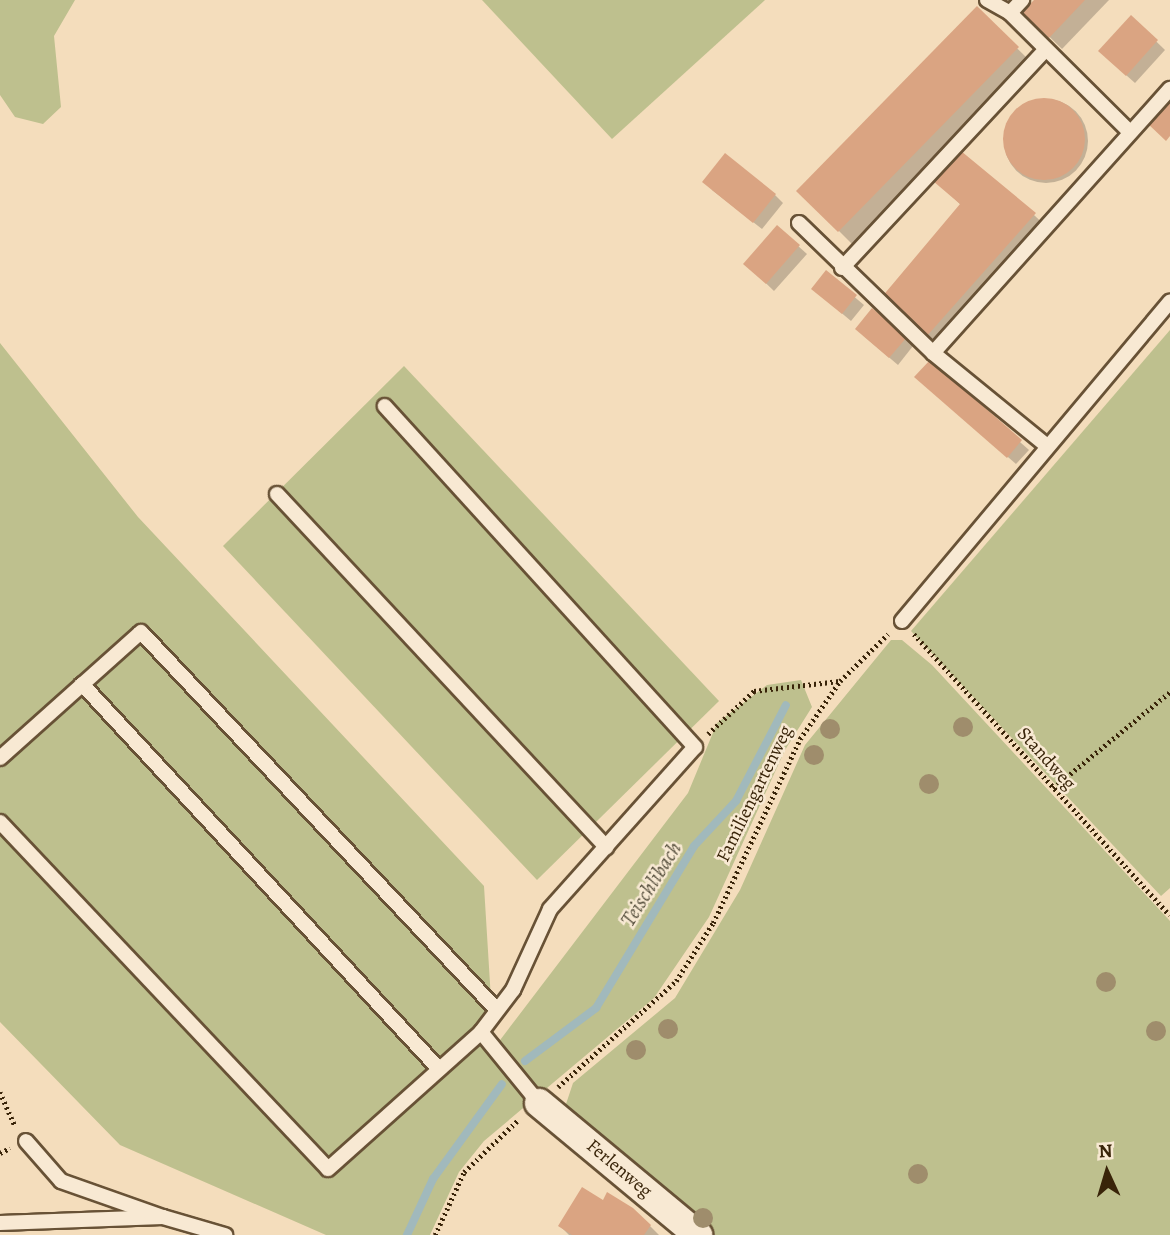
<!DOCTYPE html>
<html>
<head>
<meta charset="utf-8">
<style>
  body { margin:0 }
  #map { position:relative; width:1170px; height:1235px; overflow:hidden; background:#f4ddbc; font-family:Alegreya,serif }
  div>[style] { position:absolute }
  .green>* { inset:0; background:#bec08e }
  .shadow>* { inset:0; background:#0003 }
  .round { border-radius:50% }
  .stream>* { height:8px; margin:-4px; padding:0 4px; transform-origin:4px; border-radius:4px; background:#a1b9bc }
  .building>* { inset:0; background:#daa482 }
  .path>* { height:4.5px; margin-top:-2.25px; transform-origin:0; background:repeating-linear-gradient(90deg,#392409 0 2px,transparent 0 5.5px) }
  .roads { filter:drop-shadow(2px 0 #685236) drop-shadow(-2px 0 #685236) drop-shadow(0 2px #685236) drop-shadow(0 -2px #685236) }
  .service>* { height:14px; margin:-7px; padding:0 7px; transform-origin:7px; border-radius:7px; background:#f8e9d3 }
  .minor>* { height:28px; margin:-14px; padding:0 14px; transform-origin:14px; border-radius:14px; background:#f8e9d3 }
  .trees>* { width:20px; height:20px; margin:-10px; border-radius:50%; background:#9f8d6c }
  span { translate:-50% -50%; white-space:nowrap; text-align:center; line-height:1.15; -webkit-text-stroke:5px #f8e9d3; paint-order:stroke }
  .street-label { font-size:19px; color:#392409 }
  .water-label { font-size:21px; color:#58513f; font-style:italic }
  .north { position:absolute; left:1072px; top:1137px; width:70px; height:70px; -webkit-text-stroke:5px #f8e9d3; paint-order:stroke; rotate:356deg; font-size:19px; font-weight:700; line-height:28px; text-align:center; color:#392409 }
  .north::after { content:''; display:block; margin:auto; width:24px; height:32px; background:#392409; clip-path:polygon(50% 0,100% 100%,50% 72%,0 100%) }
</style>
</head>
<body>
<div id="map">
  <div class="green">
    <div style="clip-path:polygon(0 0,75px 0,54px 36px,61px 107px,43px 124px,15px 117px,0 95px)"></div>
    <div style="clip-path:polygon(482px 0,765px 0,612px 139px)"></div>
    <div style="clip-path:polygon(1170px 330px,1170px 888px,1161px 896px,911px 631px)"></div>
    <div style="clip-path:polygon(0 343px,138px 517px,484px 886px,494px 1048px,688px 793px,717px 723px,767px 685px,801px 680px,812px 707px,785px 750px,709px 917px,654px 998px,484px 1141px,459px 1172px,430px 1235px,326px 1235px,120px 1145px,0 1022px)"></div>
    <div style="clip-path:polygon(404px 366px,719px 701px,537px 880px,223px 546px)"></div>
    <div style="clip-path:polygon(891px 640px,902px 640px,932px 665px,1170px 921px,1170px 1235px,706px 1235px,565px 1107px,573px 1083px,675px 998px,740px 890px,805px 745px)"></div>
  </div>
  <div class="shadow">
    <div style="clip-path:polygon(1036px 0,1109px 0,1062px 49px,1024px 12px)"></div>
    <div style="clip-path:polygon(977px 9px,1034px 65px,855px 247px,799px 191px)"></div>
    <div style="clip-path:polygon(1131px 17px,1165px 50px,1135px 83px,1108px 59px)"></div>
    <div class="round" style="left:1004px;top:99px;width:84px;height:84px"></div>
    <div style="clip-path:polygon(936px 181px,1034px 215px,1051px 231px,944px 352px,900px 314px,961px 205px)"></div>
    <div style="clip-path:polygon(712px 190px,775px 195px,783px 203px,762px 229px)"></div>
    <div style="clip-path:polygon(777px 227px,807px 254px,774px 291px,753px 271px)"></div>
    <div style="clip-path:polygon(826px 273px,864px 305px,851px 321px,813px 289px)"></div>
    <div style="clip-path:polygon(865px 337px,905px 338px,913px 346px,898px 365px)"></div>
    <div style="clip-path:polygon(930px 362px,1029px 450px,1016px 464px,925px 385px)"></div>
    <div style="clip-path:polygon(560px 1226px,650px 1226px,659px 1235px,569px 1235px)"></div>
  </div>
  <div class="stream">
    <div style="left:525px;top:1061px;width:89px;rotate:-36.7deg"></div>
    <div style="left:596px;top:1008px;width:189px;rotate:-58.8deg"></div>
    <div style="left:694px;top:846px;width:62px;rotate:-47deg"></div>
    <div style="left:736px;top:801px;width:108px;rotate:-62.5deg"></div>
    <div style="left:407px;top:1235px;width:62px;rotate:-65.1deg"></div>
    <div style="left:433px;top:1179px;width:117px;rotate:-54deg"></div>
  </div>
  <div class="building">
    <div style="clip-path:polygon(1034px 0,1085px 0,1049px 38px,1022px 12px)"></div>
    <div style="clip-path:polygon(977px 6px,1019px 47px,838px 232px,796px 191px)"></div>
    <div style="clip-path:polygon(1131px 15px,1158px 40px,1126px 76px,1098px 51px)"></div>
    <div style="clip-path:polygon(1170px 96px,1170px 136px,1166px 141px,1146px 122px)"></div>
    <div class="round" style="left:1003px;top:98px;width:82px;height:82px"></div>
    <div style="clip-path:polygon(961px 151px,1036px 213px,926px 337px,881px 298px,960px 204px,933px 181px)"></div>
    <div style="clip-path:polygon(725px 153px,776px 194px,753px 223px,702px 182px)"></div>
    <div style="clip-path:polygon(777px 225px,800px 245px,766px 284px,743px 264px)"></div>
    <div style="clip-path:polygon(826px 270px,857px 295px,842px 314px,811px 289px)"></div>
    <div style="clip-path:polygon(872px 308px,907px 337px,889px 358px,855px 329px)"></div>
    <div style="clip-path:polygon(930px 360px,1022px 440px,1007px 458px,914px 377px)"></div>
    <div style="clip-path:polygon(582px 1187px,603px 1200px,607px 1192px,633px 1208px,651px 1225px,644px 1235px,572px 1235px,558px 1226px)"></div>
  </div>
  <div class="path">
    <div style="left:914px;top:634px;width:380px;rotate:47.7deg"></div>
    <div style="left:708px;top:734px;width:63px;rotate:-43.1deg"></div>
    <div style="left:754px;top:691px;width:86px;rotate:-6.7deg"></div>
    <div style="left:1053px;top:788px;width:151px;rotate:-39.4deg"></div>
    <div style="left:558px;top:1087px;width:159px;rotate:-41.9deg"></div>
    <div style="left:676px;top:981px;width:69px;rotate:-57.5deg"></div>
    <div style="left:713px;top:923px;width:204px;rotate:-64.7deg"></div>
    <div style="left:800px;top:739px;width:70px;rotate:-55.4deg"></div>
    <div style="left:840px;top:681px;width:67px;rotate:-44.4deg"></div>
    <div style="left:0;top:1092px;width:37px;rotate:66deg"></div>
    <div style="left:0;top:1153px;width:11px;rotate:-27deg"></div>
    <div style="left:435px;top:1235px;width:69px;rotate:-65.3deg"></div>
    <div style="left:464px;top:1172px;width:76px;rotate:-43.9deg"></div>
  </div>
  <div class="roads">
    <div class="service">
      <div style="left:987px;top:0;width:26px;rotate:29deg"></div>
      <div style="left:1010px;top:13px;width:166px;rotate:44.8deg"></div>
      <div style="left:1010px;top:13px;width:18px;rotate:-47deg"></div>
      <div style="left:799px;top:223px;width:187px;rotate:44.1deg"></div>
      <div style="left:933px;top:353px;width:146px;rotate:39.2deg"></div>
      <div style="left:842px;top:268px;width:299px;rotate:-47deg"></div>
      <div style="left:933px;top:353px;width:355px;rotate:-48.1deg"></div>
      <div style="left:277px;top:494px;width:483px;rotate:47deg"></div>
      <div style="left:902px;top:621px;width:417px;rotate:-50deg"></div>
      <div style="left:82px;top:684px;width:525px;rotate:47.16deg"></div>
      <div style="left:0;top:758px;width:189px;rotate:-41.8deg"></div>
      <div style="left:141px;top:632px;width:519px;rotate:46.72deg"></div>
      <div style="left:0;top:822px;width:477px;rotate:46.6deg"></div>
      <div style="left:328px;top:1169px;width:205px;rotate:-41.8deg"></div>
      <div style="left:481px;top:1032px;width:53px;rotate:-52.7deg"></div>
      <div style="left:513px;top:990px;width:89px;rotate:-65.4deg"></div>
      <div style="left:550px;top:909px;width:217px;rotate:-48.2deg"></div>
      <div style="left:695px;top:747px;width:461px;rotate:-132.3deg"></div>
      <div style="left:481px;top:1032px;width:92px;rotate:50.8deg"></div>
      <div style="left:163px;top:1217px;width:65px;rotate:16.2deg"></div>
      <div style="left:0;top:1223px;width:163px;rotate:-2.1deg"></div>
      <div style="left:163px;top:1217px;width:108px;rotate:-160.6deg"></div>
      <div style="left:61px;top:1181px;width:53px;rotate:-131.2deg"></div>
    </div>
    <div class="minor">
      <div style="left:539px;top:1103px;width:207px;rotate:39.7deg"></div>
    </div>
  </div>
  <div class="trees">
    <div style="left:963px;top:727px"></div>
    <div style="left:830px;top:729px"></div>
    <div style="left:814px;top:755px"></div>
    <div style="left:929px;top:784px"></div>
    <div style="left:1106px;top:982px"></div>
    <div style="left:668px;top:1029px"></div>
    <div style="left:1156px;top:1031px"></div>
    <div style="left:636px;top:1050px"></div>
    <div style="left:918px;top:1174px"></div>
    <div style="left:703px;top:1218px"></div>
  </div>
  <div class="street-label">
    <span style="left:1046px;top:759px;rotate:48deg">Standweg</span>
    <span style="left:755px;top:794px;rotate:-64deg">Familiengartenweg</span>
    <span style="left:619px;top:1169px;rotate:40deg">Ferlenweg</span>
  </div>
  <div class="water-label">
    <span style="left:651px;top:884px;rotate:-58deg">Teischlibach</span>
  </div>
  <div class="north">N</div>
</div>
</body>
</html>
